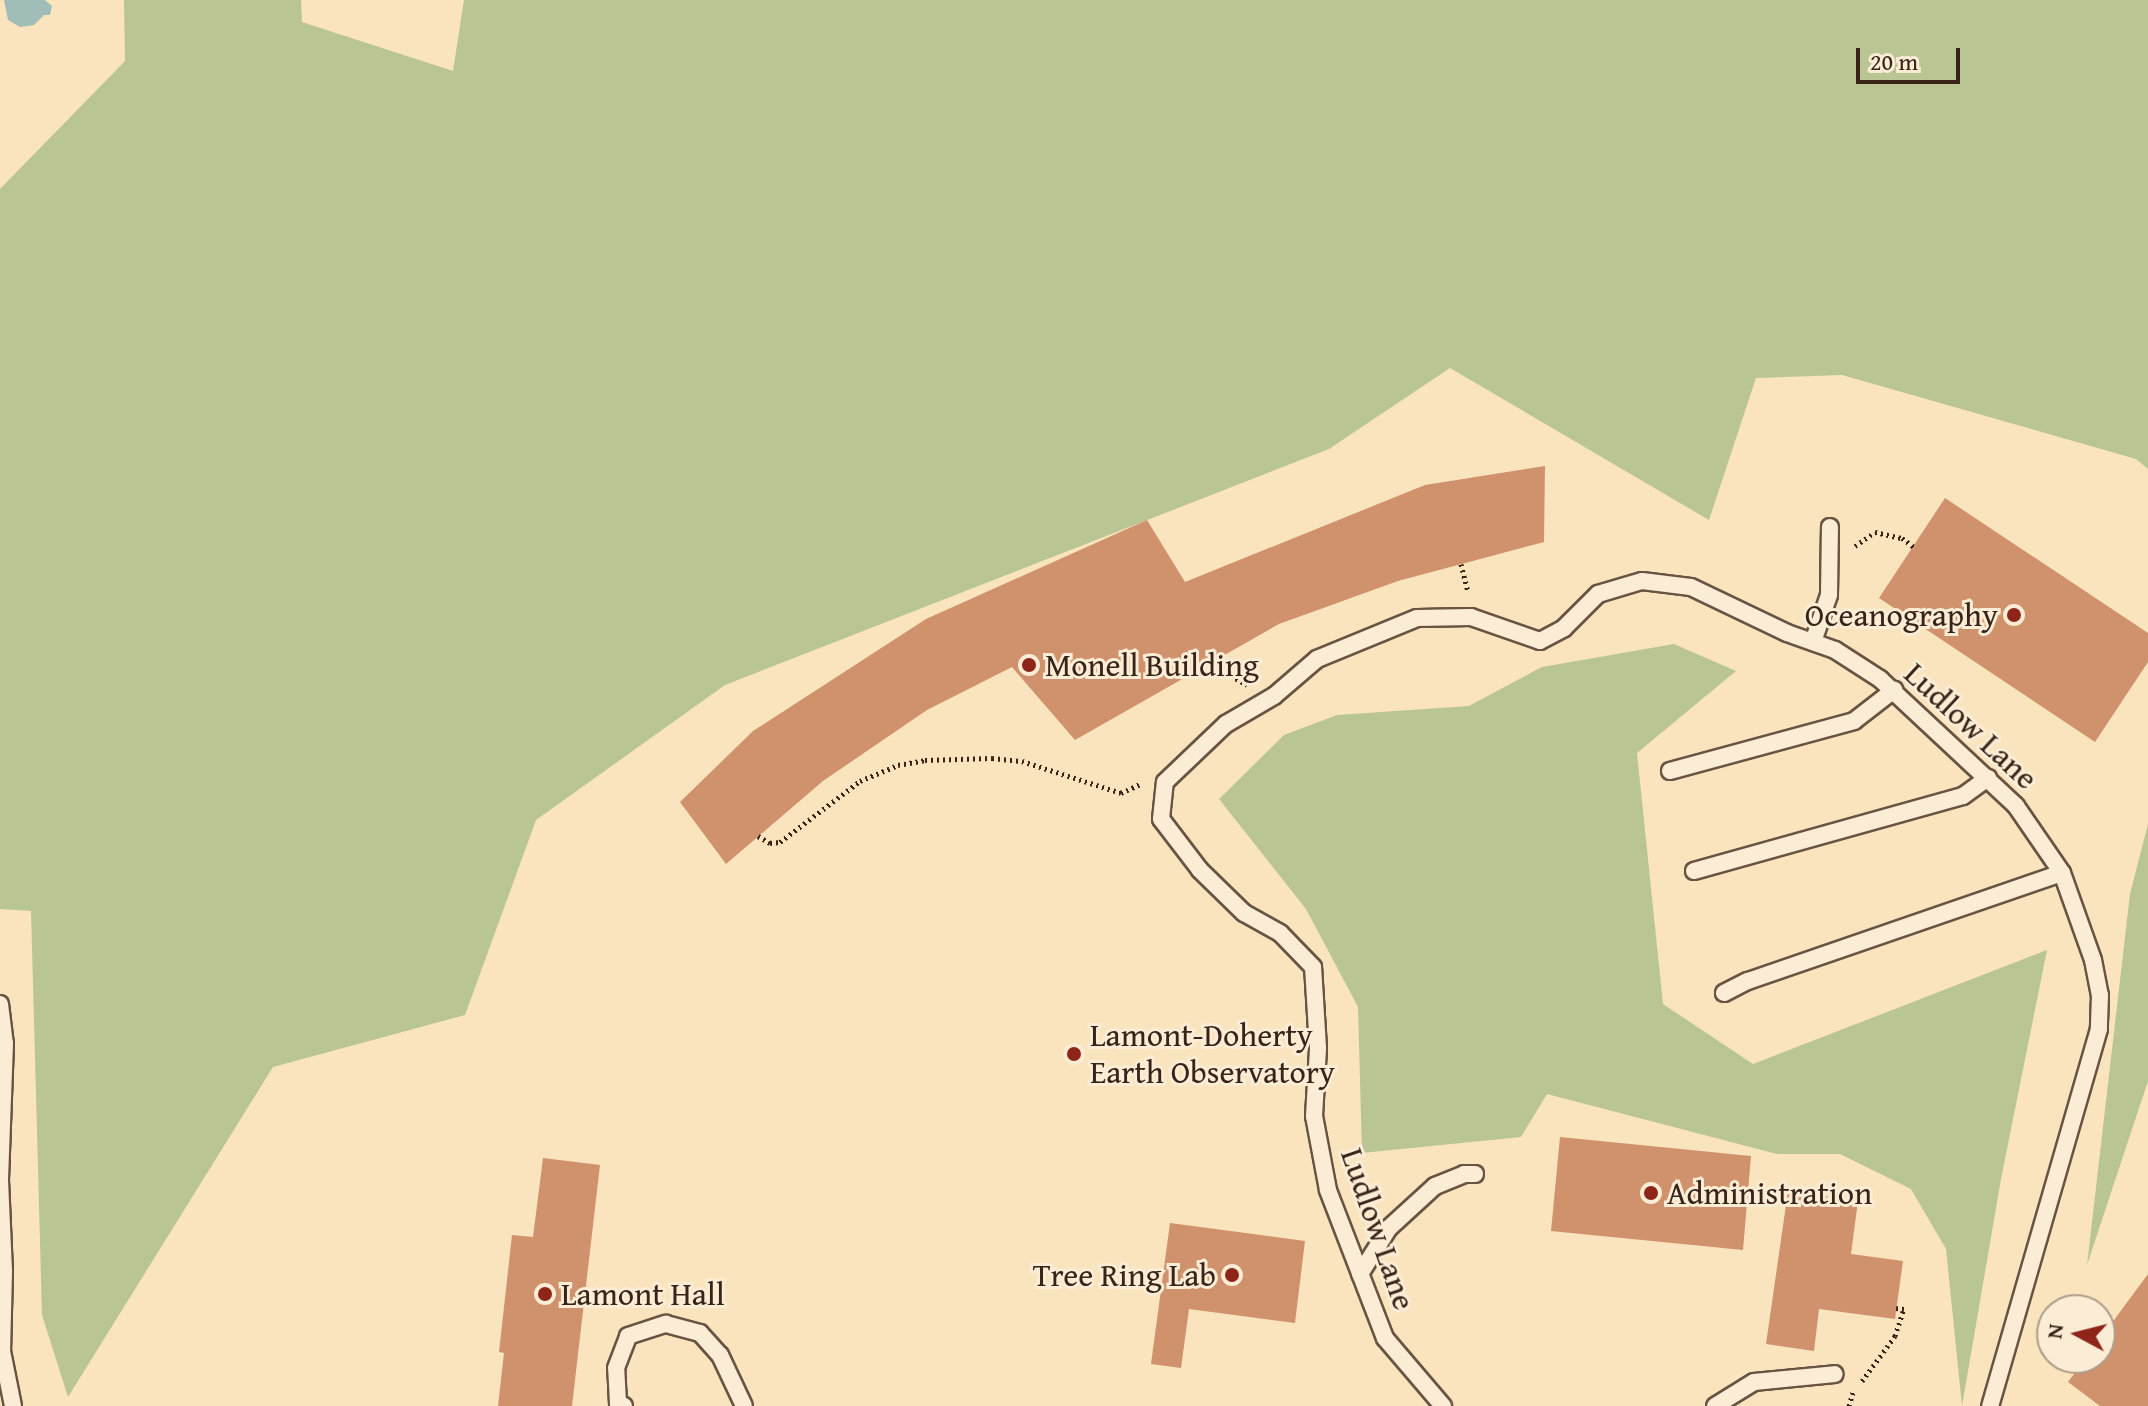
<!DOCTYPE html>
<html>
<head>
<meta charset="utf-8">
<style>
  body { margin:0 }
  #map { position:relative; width:2148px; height:1406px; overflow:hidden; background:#f9e4be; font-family:"Gentium Book Plus",serif }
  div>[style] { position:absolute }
  .green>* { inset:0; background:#bac594 }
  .water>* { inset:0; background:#a0bdb8 }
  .building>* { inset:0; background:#d0926d }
  .path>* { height:5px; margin-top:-2.5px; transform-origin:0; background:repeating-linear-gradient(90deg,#392319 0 2px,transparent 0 6px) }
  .roads { filter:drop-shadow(2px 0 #695342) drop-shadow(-2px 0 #695342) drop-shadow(0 2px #695342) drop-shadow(0 -2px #695342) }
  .lane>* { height:16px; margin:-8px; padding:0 8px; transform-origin:8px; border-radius:8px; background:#fbedd5 }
  .dots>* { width:22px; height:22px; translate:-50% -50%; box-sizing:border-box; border:4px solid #fbedd5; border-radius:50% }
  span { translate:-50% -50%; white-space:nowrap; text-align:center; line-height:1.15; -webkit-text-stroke:6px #fbedd5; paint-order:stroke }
  .poi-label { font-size:32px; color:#392319 }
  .right { translate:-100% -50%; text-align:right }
  .left { translate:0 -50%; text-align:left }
  .street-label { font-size:32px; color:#392319 }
  .north { position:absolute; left:2036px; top:1294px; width:80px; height:80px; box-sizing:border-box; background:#fbedd5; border:2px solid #ad9c8a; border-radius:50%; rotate:277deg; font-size:22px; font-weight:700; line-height:32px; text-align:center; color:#392319 }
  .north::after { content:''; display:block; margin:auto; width:28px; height:36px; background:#8f2418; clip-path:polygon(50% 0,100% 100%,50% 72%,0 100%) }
  .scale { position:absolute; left:1856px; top:48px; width:104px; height:36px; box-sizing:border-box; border:4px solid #392319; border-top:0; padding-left:10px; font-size:24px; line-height:28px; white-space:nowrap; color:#392319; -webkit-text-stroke:6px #fbedd5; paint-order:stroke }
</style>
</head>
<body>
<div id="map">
  <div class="green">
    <div style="clip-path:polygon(124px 0,301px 0,302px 22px,453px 71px,464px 0,2148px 0,2148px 469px,2136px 459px,1842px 375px,1756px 378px,1709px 520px,1450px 368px,1329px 449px,725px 685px,536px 820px,465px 1015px,273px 1067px,68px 1397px,42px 1315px,31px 911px,0 909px,0 189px,125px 61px)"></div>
    <div style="clip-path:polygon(1674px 644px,1736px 671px,1637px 753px,1663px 1004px,1753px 1064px,2047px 950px,2001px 1179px,1962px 1406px,1946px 1249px,1911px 1189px,1840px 1154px,1777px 1154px,1547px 1094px,1521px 1137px,1362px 1153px,1358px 1007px,1306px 909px,1219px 799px,1284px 735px,1337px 715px,1469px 706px,1542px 667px)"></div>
    <div style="clip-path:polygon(2148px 824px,2148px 1081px,2087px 1265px,2130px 894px)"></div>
  </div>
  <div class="water">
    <div style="clip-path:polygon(4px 0,45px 0,52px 6px,50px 15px,44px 15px,34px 25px,20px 27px,8px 20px)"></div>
  </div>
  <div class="building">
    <div style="clip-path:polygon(1545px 466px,1544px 542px,1398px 581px,1279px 624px,1075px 740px,1012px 667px,927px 710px,823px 781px,726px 864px,680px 802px,753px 731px,926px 619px,1147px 520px,1185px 582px,1425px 485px)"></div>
    <div style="clip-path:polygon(1945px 498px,2148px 633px,2148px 662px,2095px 742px,1879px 598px)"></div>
    <div style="clip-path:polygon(1560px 1137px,1751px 1156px,1743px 1250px,1551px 1231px)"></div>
    <div style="clip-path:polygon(543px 1158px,600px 1165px,572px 1406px,498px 1406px,504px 1353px,499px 1352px,512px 1235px,533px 1237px)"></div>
    <div style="clip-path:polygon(1788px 1191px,1858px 1201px,1851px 1254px,1903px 1261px,1895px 1319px,1819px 1309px,1814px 1351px,1766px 1344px)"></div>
    <div style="clip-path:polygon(1170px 1223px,1305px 1241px,1295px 1323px,1189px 1309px,1181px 1368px,1151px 1364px)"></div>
    <div style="clip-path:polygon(2148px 1274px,2148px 1406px,2100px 1406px,2068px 1382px,2086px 1358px,2100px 1358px,2100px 1339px)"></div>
  </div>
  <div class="path">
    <div style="left:1855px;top:546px;width:24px;rotate:-35deg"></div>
    <div style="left:1875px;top:532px;width:28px;rotate:13deg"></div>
    <div style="left:1902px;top:538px;width:15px;rotate:37deg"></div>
    <div style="left:1461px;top:564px;width:29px;rotate:76deg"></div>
    <div style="left:1210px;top:663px;width:43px;rotate:30.7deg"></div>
    <div style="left:758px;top:836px;width:14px;rotate:30deg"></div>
    <div style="left:770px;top:843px;width:10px;rotate:-6deg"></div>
    <div style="left:780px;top:842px;width:101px;rotate:-37.3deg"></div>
    <div style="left:860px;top:781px;width:41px;rotate:-22.8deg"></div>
    <div style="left:898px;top:765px;width:27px;rotate:-10deg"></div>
    <div style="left:925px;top:760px;width:67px;rotate:-1.7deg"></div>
    <div style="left:992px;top:758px;width:30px;rotate:6deg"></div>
    <div style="left:1022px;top:761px;width:104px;rotate:17.9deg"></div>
    <div style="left:1121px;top:793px;width:21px;rotate:-25deg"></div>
    <div style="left:1862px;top:1381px;width:56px;rotate:-53.7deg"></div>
    <div style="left:1895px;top:1336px;width:28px;rotate:-72deg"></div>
    <div style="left:1904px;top:1309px;width:8px;rotate:-173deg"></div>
    <div style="left:1849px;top:1406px;width:15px;rotate:-74deg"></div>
  </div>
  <div class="roads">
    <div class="lane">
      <div style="left:1813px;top:642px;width:50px;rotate:-71.2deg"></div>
      <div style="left:1829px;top:595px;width:68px;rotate:-89.2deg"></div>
      <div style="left:1670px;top:771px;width:191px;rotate:-15.2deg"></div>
      <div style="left:1854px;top:721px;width:51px;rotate:-37.8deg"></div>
      <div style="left:1694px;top:871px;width:279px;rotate:-15.6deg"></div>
      <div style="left:1963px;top:796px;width:31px;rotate:-36deg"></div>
      <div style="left:1724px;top:993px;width:27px;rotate:-27deg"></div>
      <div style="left:1748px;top:981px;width:332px;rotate:-19deg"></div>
      <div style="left:0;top:1004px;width:39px;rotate:83deg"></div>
      <div style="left:5px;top:1043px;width:137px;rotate:92.1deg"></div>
      <div style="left:0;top:1180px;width:91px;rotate:87.5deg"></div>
      <div style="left:4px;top:1271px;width:80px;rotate:91.4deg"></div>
      <div style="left:2px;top:1351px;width:56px;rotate:78.7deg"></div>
      <div style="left:1360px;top:1274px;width:54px;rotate:-57.8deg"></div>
      <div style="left:1389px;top:1228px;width:62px;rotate:-42.4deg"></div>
      <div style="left:1435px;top:1186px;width:31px;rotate:-22deg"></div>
      <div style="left:1464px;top:1174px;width:11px"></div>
      <div style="left:624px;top:1406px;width:7px;rotate:-153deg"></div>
      <div style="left:618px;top:1403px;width:35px;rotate:-93deg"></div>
      <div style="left:616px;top:1368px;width:34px;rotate:-69deg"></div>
      <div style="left:628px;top:1336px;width:40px;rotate:-18deg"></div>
      <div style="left:666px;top:1324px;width:35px;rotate:15deg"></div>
      <div style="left:700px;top:1333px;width:30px;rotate:48deg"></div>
      <div style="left:720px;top:1355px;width:56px;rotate:64.8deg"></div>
      <div style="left:1443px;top:1406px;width:89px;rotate:-130.5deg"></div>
      <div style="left:1385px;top:1338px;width:159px;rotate:-111.1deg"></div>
      <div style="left:1328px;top:1190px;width:75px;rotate:-100.7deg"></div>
      <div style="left:1314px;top:1116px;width:68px;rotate:-86.6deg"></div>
      <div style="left:1318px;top:1048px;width:81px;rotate:-93.5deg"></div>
      <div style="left:1313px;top:967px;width:47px;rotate:-134.1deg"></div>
      <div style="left:1280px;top:933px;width:41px;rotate:-150.9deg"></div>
      <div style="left:1244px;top:913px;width:62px;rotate:-135.7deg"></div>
      <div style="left:1200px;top:870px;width:64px;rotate:-127.4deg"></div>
      <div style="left:1161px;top:819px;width:37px;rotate:-84deg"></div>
      <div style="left:1165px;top:782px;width:84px;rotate:-43.6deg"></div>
      <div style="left:1226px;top:724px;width:56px;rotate:-30.3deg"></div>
      <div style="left:1274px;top:696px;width:57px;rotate:-40.7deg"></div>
      <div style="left:1317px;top:659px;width:108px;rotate:-22.3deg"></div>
      <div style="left:1417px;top:618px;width:54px;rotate:-1.1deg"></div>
      <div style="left:1471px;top:617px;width:73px;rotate:19.2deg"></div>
      <div style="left:1540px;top:641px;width:27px;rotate:-28deg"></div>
      <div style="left:1564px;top:628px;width:48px;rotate:-45deg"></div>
      <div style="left:1598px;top:594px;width:46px;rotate:-16.5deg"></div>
      <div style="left:1642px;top:581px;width:49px;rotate:7deg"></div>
      <div style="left:1691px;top:587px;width:106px;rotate:25.6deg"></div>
      <div style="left:1787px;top:633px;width:51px;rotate:19.5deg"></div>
      <div style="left:1835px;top:650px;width:54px;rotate:32.8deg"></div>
      <div style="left:1880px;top:679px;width:186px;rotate:43deg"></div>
      <div style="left:2016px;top:806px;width:81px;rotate:55.5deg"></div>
      <div style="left:2062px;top:873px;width:92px;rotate:70.4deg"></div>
      <div style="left:2093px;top:960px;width:36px;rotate:79deg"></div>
      <div style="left:2100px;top:995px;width:34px;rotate:92deg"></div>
      <div style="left:2099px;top:1029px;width:392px;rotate:106.1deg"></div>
      <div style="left:1715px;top:1406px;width:46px;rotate:-31.6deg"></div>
      <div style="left:1754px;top:1382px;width:81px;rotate:-5.6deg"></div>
    </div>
  </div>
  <div class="dots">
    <div style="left:2014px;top:615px;background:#8f2418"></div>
    <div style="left:1029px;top:665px;background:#8f2418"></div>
    <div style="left:1074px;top:1054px;background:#8f2418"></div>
    <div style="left:1651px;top:1193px;background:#8f2418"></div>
    <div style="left:1232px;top:1275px;background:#8f2418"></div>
    <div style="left:545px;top:1294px;background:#8f2418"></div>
  </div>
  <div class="poi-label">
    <span class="right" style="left:1998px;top:615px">Oceanography</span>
    <span class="left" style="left:1045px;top:665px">Monell Building</span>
    <span class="left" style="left:1090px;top:1054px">Lamont-Doherty<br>Earth Observatory</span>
    <span class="left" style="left:1667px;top:1193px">Administration</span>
    <span class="right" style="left:1216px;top:1275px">Tree Ring Lab</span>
    <span class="left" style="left:561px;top:1294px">Lamont Hall</span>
  </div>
  <div class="street-label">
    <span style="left:1971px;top:726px;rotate:43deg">Ludlow Lane</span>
    <span style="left:1378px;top:1229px;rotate:71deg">Ludlow Lane</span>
  </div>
  <div class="north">N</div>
  <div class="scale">20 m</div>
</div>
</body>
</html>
